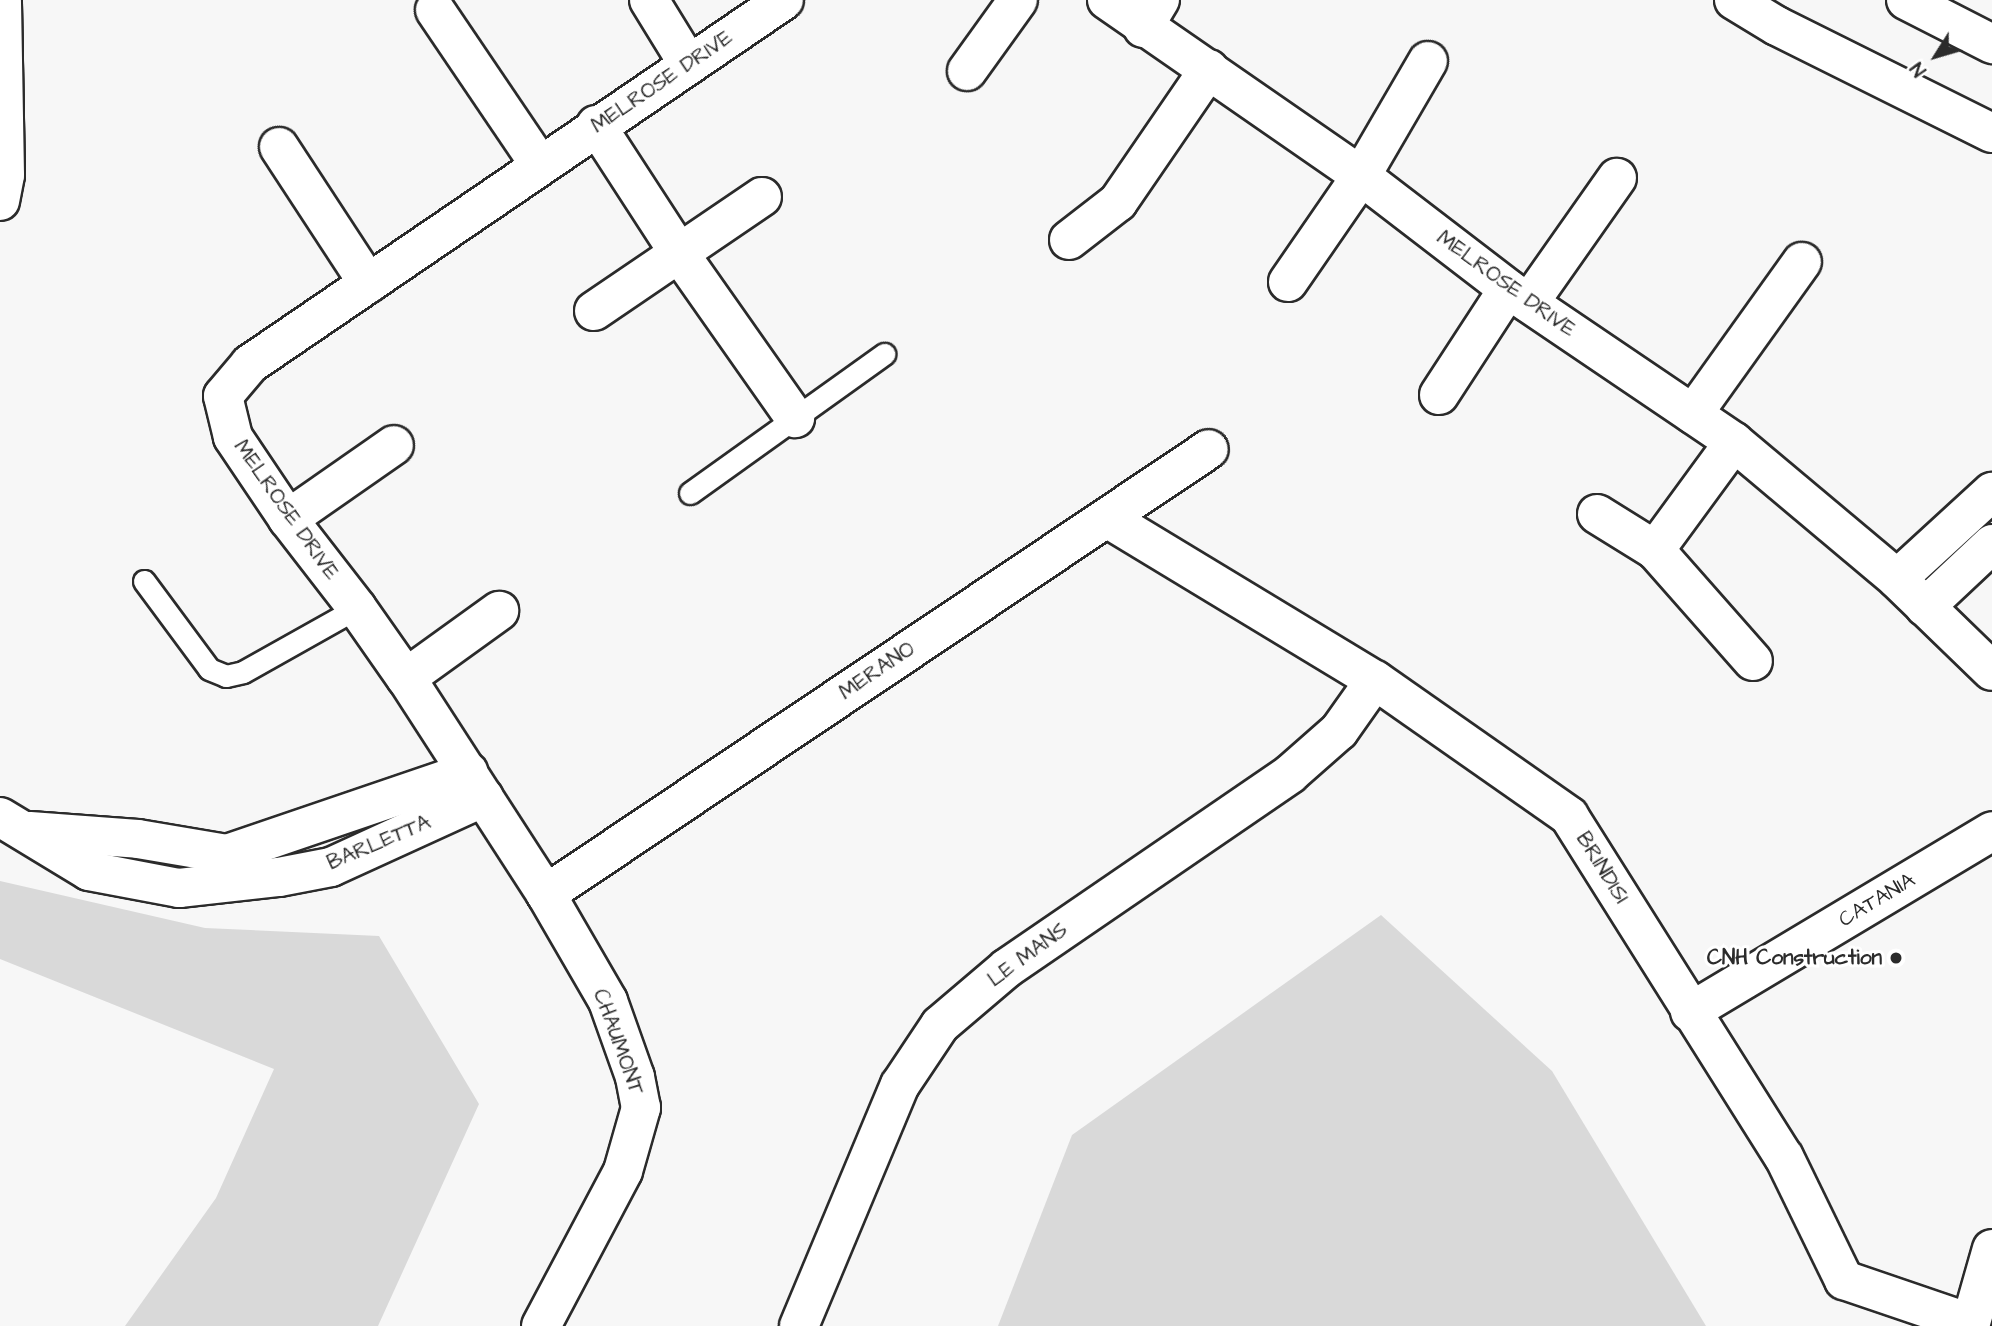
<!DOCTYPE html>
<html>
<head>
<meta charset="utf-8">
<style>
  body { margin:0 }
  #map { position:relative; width:1992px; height:1326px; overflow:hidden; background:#f7f7f7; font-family:"Architects Daughter",sans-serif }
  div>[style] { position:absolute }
  .green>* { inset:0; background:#d9d9d9 }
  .roads { filter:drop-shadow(2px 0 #2b2b2b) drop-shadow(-2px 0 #2b2b2b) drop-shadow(0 2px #2b2b2b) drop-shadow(0 -2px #2b2b2b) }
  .lane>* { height:21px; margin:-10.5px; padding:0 10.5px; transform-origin:10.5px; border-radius:10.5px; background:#fff }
  .street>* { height:38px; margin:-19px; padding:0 19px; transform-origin:19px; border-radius:19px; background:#fff }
  .secondary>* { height:38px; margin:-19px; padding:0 19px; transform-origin:19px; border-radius:19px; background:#fff }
  .primary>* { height:38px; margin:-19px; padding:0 19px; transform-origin:19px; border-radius:19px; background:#fff }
  .dots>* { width:19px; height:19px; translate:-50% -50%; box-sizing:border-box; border:4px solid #fff; border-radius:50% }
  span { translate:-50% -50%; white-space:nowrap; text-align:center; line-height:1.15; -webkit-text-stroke:6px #fff; paint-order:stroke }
  .street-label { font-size:21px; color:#2b2b2b }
  .poi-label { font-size:21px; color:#2b2b2b; font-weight:700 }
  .right { translate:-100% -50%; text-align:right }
  .north { position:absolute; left:1901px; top:21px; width:70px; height:70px; -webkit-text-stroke:5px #fff; paint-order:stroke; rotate:233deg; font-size:19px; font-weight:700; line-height:28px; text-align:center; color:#2b2b2b }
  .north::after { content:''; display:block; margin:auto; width:24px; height:32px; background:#2b2b2b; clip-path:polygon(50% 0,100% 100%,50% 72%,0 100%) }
</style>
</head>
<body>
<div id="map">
  <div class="green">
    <div style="clip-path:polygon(0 881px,205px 928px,379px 936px,479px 1104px,378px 1326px,125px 1326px,216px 1198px,274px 1069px,0 959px)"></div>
    <div style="clip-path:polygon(1381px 915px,1552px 1071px,1706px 1326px,998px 1326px,1072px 1135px)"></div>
  </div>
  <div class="roads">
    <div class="lane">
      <div style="left:690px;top:493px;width:239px;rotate:-35.6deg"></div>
      <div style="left:144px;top:581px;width:109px;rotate:53.5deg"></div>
      <div style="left:209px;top:669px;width:18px;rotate:22deg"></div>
      <div style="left:226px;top:676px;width:17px;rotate:-13deg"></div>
      <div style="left:243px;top:672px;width:131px;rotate:-29.3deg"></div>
    </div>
    <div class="street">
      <div style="left:649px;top:0;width:76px;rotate:58.4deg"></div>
      <div style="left:1107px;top:0;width:309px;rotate:34.7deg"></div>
      <div style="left:1361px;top:176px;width:185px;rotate:37.5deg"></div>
      <div style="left:1508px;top:289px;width:273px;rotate:34.1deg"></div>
      <div style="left:1734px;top:442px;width:213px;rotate:40deg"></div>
      <div style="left:1897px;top:579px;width:132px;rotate:44.1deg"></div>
      <div style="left:435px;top:10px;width:187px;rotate:55.9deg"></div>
      <div style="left:1143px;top:28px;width:33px;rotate:-59deg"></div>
      <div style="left:967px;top:71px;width:87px;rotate:-54.3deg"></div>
      <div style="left:596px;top:125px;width:153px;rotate:57deg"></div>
      <div style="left:679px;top:253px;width:202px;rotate:54.9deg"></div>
      <div style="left:279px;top:147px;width:163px;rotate:56.8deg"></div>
      <div style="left:1069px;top:240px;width:62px;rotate:-37.8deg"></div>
      <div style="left:1118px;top:202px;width:161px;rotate:-55.6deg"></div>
      <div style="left:1288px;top:282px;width:129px;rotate:-55.4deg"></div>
      <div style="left:1361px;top:176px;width:133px;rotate:-59.8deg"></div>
      <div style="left:1529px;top:303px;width:153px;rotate:-54.9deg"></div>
      <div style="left:594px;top:311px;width:203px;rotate:-34.2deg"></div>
      <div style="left:1439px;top:395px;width:126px;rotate:-56.9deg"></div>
      <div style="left:1693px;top:414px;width:187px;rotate:-54.4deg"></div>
      <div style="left:1734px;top:442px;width:134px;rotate:126.2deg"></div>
      <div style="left:1655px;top:550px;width:148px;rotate:48.6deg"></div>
      <div style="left:1597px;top:514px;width:68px;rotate:31.8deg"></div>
      <div style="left:1107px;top:518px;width:313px;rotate:31.2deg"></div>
      <div style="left:1375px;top:680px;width:237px;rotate:35deg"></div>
      <div style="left:1569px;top:816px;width:403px;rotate:57.8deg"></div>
      <div style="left:1784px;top:1157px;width:137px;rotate:64deg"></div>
      <div style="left:1844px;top:1280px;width:133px;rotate:18.8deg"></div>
      <div style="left:288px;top:519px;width:129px;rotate:-34.9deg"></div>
      <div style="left:1897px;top:579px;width:129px;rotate:-42.5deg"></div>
      <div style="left:1925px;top:607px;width:92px;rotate:-43.2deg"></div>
      <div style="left:406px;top:678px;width:115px;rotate:-35.8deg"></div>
      <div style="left:0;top:817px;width:104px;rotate:31.2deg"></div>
      <div style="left:89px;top:871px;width:92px;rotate:10.7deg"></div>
      <div style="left:179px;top:888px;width:101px;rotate:-6.3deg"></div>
      <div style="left:279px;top:877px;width:53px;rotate:-10.9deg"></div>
      <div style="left:331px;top:867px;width:168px;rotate:-24.6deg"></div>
      <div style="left:30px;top:831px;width:108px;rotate:4.2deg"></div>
      <div style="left:138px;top:839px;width:90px;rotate:9.6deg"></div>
      <div style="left:227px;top:854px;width:255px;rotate:-18.8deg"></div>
      <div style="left:546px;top:894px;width:798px;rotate:-33.87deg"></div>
      <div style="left:1690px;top:1012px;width:352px;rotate:-30.9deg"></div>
      <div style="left:541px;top:1326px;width:175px;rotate:-62.1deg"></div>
      <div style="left:623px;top:1171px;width:66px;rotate:-74.1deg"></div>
      <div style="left:641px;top:1108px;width:32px;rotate:-101deg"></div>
      <div style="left:635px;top:1077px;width:81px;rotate:-109.6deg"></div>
      <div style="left:608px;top:1001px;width:124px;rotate:-120.1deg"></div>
      <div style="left:546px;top:894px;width:257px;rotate:-122.9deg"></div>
      <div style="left:406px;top:678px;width:85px;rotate:-125deg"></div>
      <div style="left:357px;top:608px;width:113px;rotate:-127.8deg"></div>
      <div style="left:288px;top:519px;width:99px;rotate:-123.9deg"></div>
      <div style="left:233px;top:437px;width:42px;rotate:-103.7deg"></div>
      <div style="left:223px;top:396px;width:42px;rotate:-49.8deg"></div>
      <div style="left:250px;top:364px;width:646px;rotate:-34.28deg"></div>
      <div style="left:799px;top:1326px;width:261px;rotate:-67.3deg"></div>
      <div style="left:900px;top:1085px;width:72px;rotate:-56.3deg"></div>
      <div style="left:940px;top:1025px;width:88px;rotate:-40.4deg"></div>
      <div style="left:1007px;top:968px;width:343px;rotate:-34.4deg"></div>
      <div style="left:1290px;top:774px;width:65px;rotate:-41.3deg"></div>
      <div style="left:1339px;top:731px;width:62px;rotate:-54.8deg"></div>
      <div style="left:1970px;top:1326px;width:80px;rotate:-74.1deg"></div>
    </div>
    <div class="secondary">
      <div style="left:0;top:201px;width:26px;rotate:-79deg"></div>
      <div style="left:5px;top:175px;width:175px;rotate:-91deg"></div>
    </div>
    <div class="primary">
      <div style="left:1734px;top:0;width:50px;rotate:31.2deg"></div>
      <div style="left:1777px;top:26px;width:240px;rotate:26.5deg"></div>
      <div style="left:1906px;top:0;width:97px;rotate:27.1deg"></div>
    </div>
  </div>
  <div class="dots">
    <div style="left:1896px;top:958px;background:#2b2b2b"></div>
  </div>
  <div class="street-label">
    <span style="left:662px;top:82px;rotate:-34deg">MELROSE DRIVE</span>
    <span style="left:1506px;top:284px;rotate:36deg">MELROSE DRIVE</span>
    <span style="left:286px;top:510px;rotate:55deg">MELROSE DRIVE</span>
    <span style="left:877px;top:671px;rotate:-34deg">MERANO</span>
    <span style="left:379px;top:843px;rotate:-23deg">BARLETTA</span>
    <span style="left:1602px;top:868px;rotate:58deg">BRINDISI</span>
    <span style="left:1877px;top:900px;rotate:-31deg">CATANIA</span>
    <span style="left:1028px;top:955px;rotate:-36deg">LE MANS</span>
    <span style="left:618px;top:1042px;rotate:70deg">CHAUMONT</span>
  </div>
  <div class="poi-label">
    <span class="right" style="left:1882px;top:958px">CNH Construction</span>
  </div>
  <div class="north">N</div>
</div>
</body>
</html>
